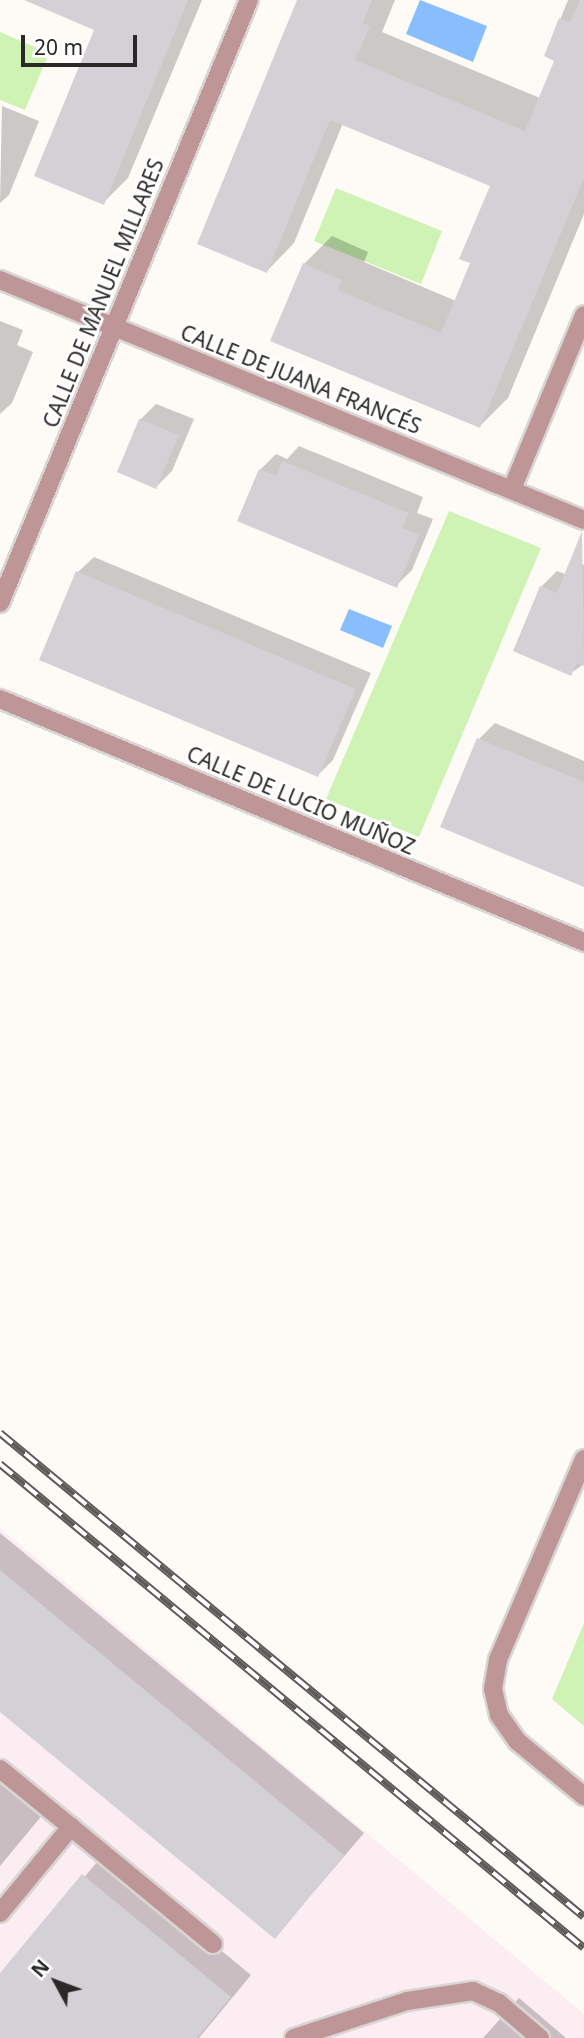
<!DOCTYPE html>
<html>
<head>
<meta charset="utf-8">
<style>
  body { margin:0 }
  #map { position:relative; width:584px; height:2038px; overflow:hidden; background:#fefbf7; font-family:"Noto Sans",sans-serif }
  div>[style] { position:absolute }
  .industrial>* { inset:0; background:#fcedf2 }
  .green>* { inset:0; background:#cef3b5 }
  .water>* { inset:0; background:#89befe }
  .shadow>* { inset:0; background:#0003 }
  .building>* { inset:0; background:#d3d1d5 }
  .roads { filter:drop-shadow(2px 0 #d8d5d2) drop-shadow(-2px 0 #d8d5d2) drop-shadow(0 2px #d8d5d2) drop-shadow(0 -2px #d8d5d2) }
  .minor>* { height:18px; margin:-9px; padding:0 9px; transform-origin:9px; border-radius:9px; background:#be9698 }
  .rail>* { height:8px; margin-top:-4px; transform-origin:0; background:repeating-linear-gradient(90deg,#fff 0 16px,#5c5b58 0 32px); box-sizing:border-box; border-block:2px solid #5c5b58 }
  span { translate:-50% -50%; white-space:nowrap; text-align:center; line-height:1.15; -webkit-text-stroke:5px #fff; paint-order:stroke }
  .street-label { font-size:21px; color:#2a2927 }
  .north { position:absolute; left:21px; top:1947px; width:70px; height:70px; -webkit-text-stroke:5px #fff; paint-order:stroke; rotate:311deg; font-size:19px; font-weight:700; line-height:28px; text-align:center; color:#2a2927 }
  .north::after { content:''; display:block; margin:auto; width:24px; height:32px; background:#2a2927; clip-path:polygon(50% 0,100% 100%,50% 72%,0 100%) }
  .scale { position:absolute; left:21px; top:35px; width:116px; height:32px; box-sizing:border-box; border:4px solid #2a2927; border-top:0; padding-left:9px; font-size:21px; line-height:24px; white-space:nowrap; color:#2a2927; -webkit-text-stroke:5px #fff; paint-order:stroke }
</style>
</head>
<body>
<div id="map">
  <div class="industrial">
    <div style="clip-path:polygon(0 1528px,584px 2014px,584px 2038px,0 2038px)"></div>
  </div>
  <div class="green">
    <div style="clip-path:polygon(0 32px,49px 53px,25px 110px,0 100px)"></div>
    <div style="clip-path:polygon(336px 188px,442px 231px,421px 284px,314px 241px)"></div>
    <div style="clip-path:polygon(449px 511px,541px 548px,419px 837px,326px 799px)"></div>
    <div style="clip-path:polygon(584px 1623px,584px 1726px,552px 1699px)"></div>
  </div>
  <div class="water">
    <div style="clip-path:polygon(420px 0,487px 26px,473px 62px,406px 34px)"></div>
    <div style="clip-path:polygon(349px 609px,392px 626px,383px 648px,340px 630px)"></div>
  </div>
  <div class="shadow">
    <div style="clip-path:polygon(27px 0,202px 0,128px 178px,103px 203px,96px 29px)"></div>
    <div style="clip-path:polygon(300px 0,395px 0,382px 32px,540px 98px,556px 60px,546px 55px,568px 0,584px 0,584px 214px,508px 398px,480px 426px,304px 264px,332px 236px,368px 252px,364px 262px,456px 301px,472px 262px,493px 185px,343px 123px,294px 243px,267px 271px)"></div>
    <div style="clip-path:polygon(2px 106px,39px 121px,9px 195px,0 203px)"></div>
    <div style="clip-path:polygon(0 321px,23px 330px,17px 345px,33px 352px,12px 403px,0 414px)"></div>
    <div style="clip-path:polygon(156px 404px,194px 419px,172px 471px,156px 487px,140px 420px)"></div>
    <div style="clip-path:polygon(299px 446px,423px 497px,417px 513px,433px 519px,412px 570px,396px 586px,260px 470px,276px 454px,287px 459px)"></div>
    <div style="clip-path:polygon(94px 557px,371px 673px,333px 760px,318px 775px,78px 572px)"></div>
    <div style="clip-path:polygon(580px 563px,584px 565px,584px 664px,571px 673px,541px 587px,557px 571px,568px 575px)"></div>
    <div style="clip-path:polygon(495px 723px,584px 761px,584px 886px,479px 739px)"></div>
    <div style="clip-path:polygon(0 1533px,364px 1833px,275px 1937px,0 1709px)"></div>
    <div style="clip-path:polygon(0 1766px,49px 1807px,0 1866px)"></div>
    <div style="clip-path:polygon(104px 1854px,251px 1975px,199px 2038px,0 2038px,0 1976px)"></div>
    <div style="clip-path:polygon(519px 1998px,566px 2038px,483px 2038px)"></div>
  </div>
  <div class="building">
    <div style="clip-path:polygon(24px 0,188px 0,104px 205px,34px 176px,94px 30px)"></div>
    <div style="clip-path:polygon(297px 0,372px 0,363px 23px,370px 26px,355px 60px,525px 131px,554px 61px,544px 56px,559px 18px,570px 22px,580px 0,584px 0,584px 178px,480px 428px,270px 341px,303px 263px,342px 280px,338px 290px,441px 333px,470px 263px,459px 259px,490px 186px,330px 120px,267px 273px,197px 244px)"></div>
    <div style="clip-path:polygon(139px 419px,179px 435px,156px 489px,117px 472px)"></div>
    <div style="clip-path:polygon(282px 461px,409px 513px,402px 528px,419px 535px,397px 588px,237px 521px,259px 469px,276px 476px)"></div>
    <div style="clip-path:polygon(582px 531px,584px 666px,577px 663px,571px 676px,513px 651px,540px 586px,557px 593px)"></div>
    <div style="clip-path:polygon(76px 571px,356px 689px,318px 777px,39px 660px)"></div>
    <div style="clip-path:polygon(477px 738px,584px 782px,584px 887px,440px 827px)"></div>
    <div style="clip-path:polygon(0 1570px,344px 1855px,275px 1939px,0 1712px)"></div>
    <div style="clip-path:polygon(82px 1874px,231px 1997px,197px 2038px,0 2038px,0 1973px)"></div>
  </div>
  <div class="roads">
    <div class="minor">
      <div style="left:0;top:280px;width:631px;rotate:22.34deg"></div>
      <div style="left:512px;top:489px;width:188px;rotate:-67.5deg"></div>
      <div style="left:0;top:603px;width:652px;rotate:-67.56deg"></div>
      <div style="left:0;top:699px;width:633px;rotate:22.59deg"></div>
      <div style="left:584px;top:1459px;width:219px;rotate:113.2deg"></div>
      <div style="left:498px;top:1660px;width:29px;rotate:100deg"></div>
      <div style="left:493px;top:1689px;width:27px;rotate:77deg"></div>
      <div style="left:499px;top:1715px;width:32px;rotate:55deg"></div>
      <div style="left:517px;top:1741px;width:87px;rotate:39.4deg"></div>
      <div style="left:0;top:1769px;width:92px;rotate:39.2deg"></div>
      <div style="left:0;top:1913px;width:112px;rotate:-50.5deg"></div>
      <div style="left:71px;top:1827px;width:184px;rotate:39.5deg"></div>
      <div style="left:294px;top:2038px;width:119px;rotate:-18.1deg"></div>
      <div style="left:407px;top:2001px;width:67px;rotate:-8.6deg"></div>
      <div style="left:473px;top:1991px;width:29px;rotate:25deg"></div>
      <div style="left:499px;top:2003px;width:54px;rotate:40.5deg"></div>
    </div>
  </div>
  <div class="rail">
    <div style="left:0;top:1433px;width:758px;rotate:39.65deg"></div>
    <div style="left:0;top:1464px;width:758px;rotate:39.65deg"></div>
  </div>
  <div class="street-label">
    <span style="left:103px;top:293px;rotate:-68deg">CALLE DE MANUEL MILLARES</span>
    <span style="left:301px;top:379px;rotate:22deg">CALLE DE JUANA FRANCÉS</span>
    <span style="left:301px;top:800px;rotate:23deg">CALLE DE LUCIO MUÑOZ</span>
  </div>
  <div class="north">N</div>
  <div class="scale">20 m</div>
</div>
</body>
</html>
